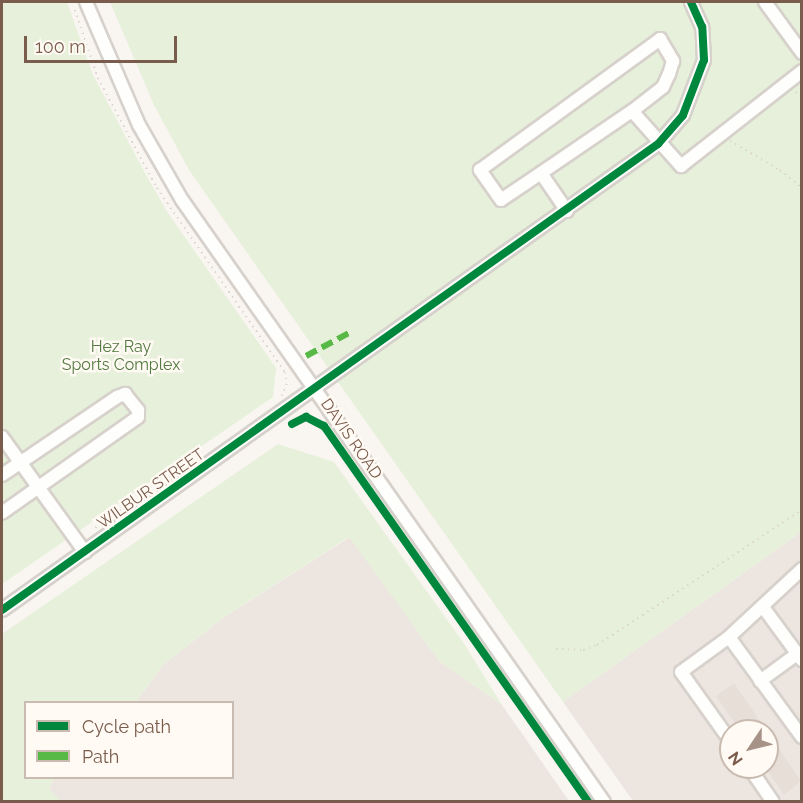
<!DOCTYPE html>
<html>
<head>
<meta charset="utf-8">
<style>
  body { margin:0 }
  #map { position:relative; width:803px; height:803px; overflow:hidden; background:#f9f5f0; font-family:Raleway,sans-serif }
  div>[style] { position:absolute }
  .industrial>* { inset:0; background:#ede5e0 }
  .green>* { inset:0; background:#e7f0db }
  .building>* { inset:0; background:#e6ded7 }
  .path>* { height:1.5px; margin-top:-0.75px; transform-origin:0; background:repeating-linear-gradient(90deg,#dcd5d0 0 1.5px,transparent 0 6px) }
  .roads { filter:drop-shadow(2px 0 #d7d1cb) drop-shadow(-2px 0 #d7d1cb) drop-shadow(0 2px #d7d1cb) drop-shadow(0 -2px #d7d1cb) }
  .minor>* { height:12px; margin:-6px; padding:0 6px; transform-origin:6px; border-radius:6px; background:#fefefd }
  .quiet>* { height:6px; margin-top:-3px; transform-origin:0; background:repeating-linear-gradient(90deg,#58b947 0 12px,transparent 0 18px) }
  .cycleway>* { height:8px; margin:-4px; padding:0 4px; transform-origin:4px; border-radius:4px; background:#00873e }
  span { translate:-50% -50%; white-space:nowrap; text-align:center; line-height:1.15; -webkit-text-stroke:5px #fffaf3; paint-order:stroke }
  .park-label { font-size:16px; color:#537a41 }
  .street-label { font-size:16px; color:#7a5c4d }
  .frame { position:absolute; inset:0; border:3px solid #7a5c4d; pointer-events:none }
  .legend { position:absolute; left:24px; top:701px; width:210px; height:78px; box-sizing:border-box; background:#fffaf3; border:2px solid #cabbb1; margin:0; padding:8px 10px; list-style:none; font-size:18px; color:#7a5c4d }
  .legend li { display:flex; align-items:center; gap:12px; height:30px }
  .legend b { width:30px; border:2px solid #cabbb1 }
  .north { position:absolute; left:719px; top:719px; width:60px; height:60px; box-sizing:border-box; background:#fffaf3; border:2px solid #cabbb1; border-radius:50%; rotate:235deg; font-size:16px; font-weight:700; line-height:24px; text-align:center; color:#7a5c4d }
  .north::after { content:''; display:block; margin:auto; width:21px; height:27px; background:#a69286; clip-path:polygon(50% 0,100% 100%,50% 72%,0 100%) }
  .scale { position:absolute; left:24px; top:36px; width:153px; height:27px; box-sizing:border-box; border:3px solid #7a5c4d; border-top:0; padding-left:8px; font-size:18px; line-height:21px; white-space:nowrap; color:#7a5c4d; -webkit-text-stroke:4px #fffaf3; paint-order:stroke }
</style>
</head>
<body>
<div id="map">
  <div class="industrial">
    <div style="clip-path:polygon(evenodd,801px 532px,801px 801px,633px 801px,563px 702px,801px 532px,731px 731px,767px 731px,767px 767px,731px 767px,731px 731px)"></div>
    <div style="clip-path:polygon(350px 537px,439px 661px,502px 705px,569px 801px,61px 802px,49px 788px,54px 778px,232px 778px,232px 702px,136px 702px,163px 665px,223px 618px)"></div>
  </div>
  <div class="green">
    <div style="clip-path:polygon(2px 2px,67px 2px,93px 75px,145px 173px,166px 210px,276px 368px,273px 397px,2px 584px)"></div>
    <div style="clip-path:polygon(110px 2px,801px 2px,801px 532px,563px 702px,189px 170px,154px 105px)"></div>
    <div style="clip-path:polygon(278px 444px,334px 462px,463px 642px,502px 705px,439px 661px,349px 537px,223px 618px,163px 665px,136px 702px,26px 702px,26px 778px,54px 778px,49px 788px,61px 801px,2px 801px,2px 634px)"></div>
  </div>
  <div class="building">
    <div style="clip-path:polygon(734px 683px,801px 781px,784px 795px,767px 770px,767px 731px,740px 731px,716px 696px)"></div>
  </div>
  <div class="path">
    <div style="left:75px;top:10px;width:72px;rotate:71.3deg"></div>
    <div style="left:98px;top:78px;width:125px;rotate:61.8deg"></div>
    <div style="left:157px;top:188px;width:224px;rotate:55.2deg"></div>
    <div style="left:285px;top:372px;width:12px;rotate:81deg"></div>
    <div style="left:287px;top:384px;width:13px;rotate:113deg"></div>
    <div style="left:796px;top:92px;width:9px;rotate:49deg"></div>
    <div style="left:730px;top:141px;width:58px;rotate:30.1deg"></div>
    <div style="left:780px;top:170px;width:28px;rotate:39deg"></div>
    <div style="left:306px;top:417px;width:1px;rotate:-90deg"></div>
    <div style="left:95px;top:528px;width:113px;rotate:-35deg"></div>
    <div style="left:556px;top:649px;width:27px;rotate:2deg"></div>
    <div style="left:583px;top:650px;width:15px;rotate:-20deg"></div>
    <div style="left:597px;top:645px;width:245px;rotate:-33.4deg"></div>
  </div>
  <div class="roads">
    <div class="minor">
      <div style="left:86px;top:2px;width:134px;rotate:66.7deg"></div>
      <div style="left:139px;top:125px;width:86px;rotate:60.2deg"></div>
      <div style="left:182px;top:200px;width:735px;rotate:54.97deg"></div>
      <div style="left:765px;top:2px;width:63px;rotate:54deg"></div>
      <div style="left:541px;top:173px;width:48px;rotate:146deg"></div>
      <div style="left:501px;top:200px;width:37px;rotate:-125deg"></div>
      <div style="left:480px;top:170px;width:223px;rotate:-36deg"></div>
      <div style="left:660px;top:39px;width:26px;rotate:59deg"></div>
      <div style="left:673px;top:61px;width:14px;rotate:107deg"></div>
      <div style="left:669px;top:74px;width:14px;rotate:115deg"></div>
      <div style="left:663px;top:87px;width:39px;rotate:142deg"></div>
      <div style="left:632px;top:111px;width:74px;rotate:48.3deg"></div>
      <div style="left:681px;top:166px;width:154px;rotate:-38.1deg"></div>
      <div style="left:567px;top:211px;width:46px;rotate:-124.4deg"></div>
      <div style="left:541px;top:173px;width:110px;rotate:-34.3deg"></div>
      <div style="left:2px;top:437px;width:142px;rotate:54.2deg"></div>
      <div style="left:2px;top:475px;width:139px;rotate:-34.1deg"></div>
      <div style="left:117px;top:397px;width:9px;rotate:-21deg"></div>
      <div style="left:125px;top:394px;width:21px;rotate:51deg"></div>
      <div style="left:138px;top:410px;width:7px;rotate:90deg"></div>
      <div style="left:138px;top:417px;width:166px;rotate:144.8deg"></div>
      <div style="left:763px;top:607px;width:66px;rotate:53.7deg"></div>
      <div style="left:2px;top:610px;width:805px;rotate:-35.39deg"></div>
      <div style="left:658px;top:144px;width:38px;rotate:-49deg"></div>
      <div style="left:683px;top:115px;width:59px;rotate:-69.1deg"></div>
      <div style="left:704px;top:60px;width:33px;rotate:-93deg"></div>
      <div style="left:702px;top:27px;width:27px;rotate:-114deg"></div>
      <div style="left:729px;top:637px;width:124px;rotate:53.9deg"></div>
      <div style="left:760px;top:681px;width:46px;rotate:-36.1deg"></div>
      <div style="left:731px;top:742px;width:86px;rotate:-125.5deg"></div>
      <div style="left:681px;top:672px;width:59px;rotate:-36.1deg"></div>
      <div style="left:729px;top:637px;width:100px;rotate:-43deg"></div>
      <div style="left:749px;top:767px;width:42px;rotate:55.6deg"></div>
    </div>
  </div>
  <div class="quiet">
    <div style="left:306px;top:356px;width:51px;rotate:-28.1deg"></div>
  </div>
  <div class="cycleway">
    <div style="left:292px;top:424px;width:16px;rotate:-27deg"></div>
    <div style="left:306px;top:417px;width:20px;rotate:27deg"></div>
    <div style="left:324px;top:426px;width:459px;rotate:54.9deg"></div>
    <div style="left:2px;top:610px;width:805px;rotate:-35.39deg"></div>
    <div style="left:658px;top:144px;width:38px;rotate:-49deg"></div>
    <div style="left:683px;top:115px;width:59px;rotate:-69.1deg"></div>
    <div style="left:704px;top:60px;width:33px;rotate:-93deg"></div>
    <div style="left:702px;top:27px;width:27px;rotate:-114deg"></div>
  </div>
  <div class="park-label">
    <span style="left:121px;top:356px">Hez Ray<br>Sports Complex</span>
  </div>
  <div class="street-label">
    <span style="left:351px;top:439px;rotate:55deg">DAVIS ROAD</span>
    <span style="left:151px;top:489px;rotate:-35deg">WILBUR STREET</span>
  </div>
  <div class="frame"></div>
  <ul class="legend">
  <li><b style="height:8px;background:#00873e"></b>Cycle path</li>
  <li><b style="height:8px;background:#58b947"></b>Path</li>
  </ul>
  <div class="north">N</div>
  <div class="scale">100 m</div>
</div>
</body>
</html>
